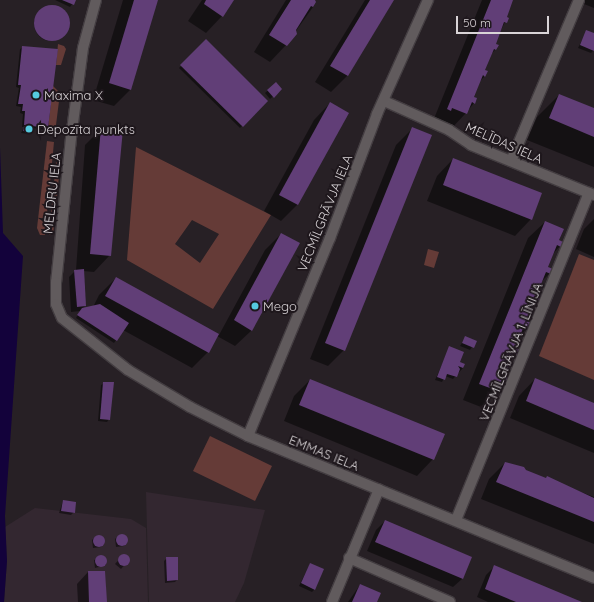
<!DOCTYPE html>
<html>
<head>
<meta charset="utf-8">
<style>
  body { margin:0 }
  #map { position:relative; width:594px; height:602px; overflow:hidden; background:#272025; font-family:Quicksand,sans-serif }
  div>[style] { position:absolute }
  .built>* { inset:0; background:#332730 }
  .green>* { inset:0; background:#653b37 }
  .water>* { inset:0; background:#13023b }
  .shadow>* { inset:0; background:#0007 }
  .round { border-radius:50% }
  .building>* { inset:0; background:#613e77 }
  .roads { filter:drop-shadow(1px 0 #433d41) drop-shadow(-1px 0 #433d41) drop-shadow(0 1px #433d41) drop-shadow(0 -1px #433d41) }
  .minor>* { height:10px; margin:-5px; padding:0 5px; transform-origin:5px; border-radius:5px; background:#615b5d }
  .dots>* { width:11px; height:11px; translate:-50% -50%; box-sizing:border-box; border:2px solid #1e171c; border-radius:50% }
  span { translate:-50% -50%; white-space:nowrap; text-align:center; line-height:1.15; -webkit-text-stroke:4px #1e171c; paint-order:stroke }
  .poi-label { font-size:13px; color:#d9d4d7 }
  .left { translate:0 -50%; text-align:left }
  .street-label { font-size:13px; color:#d9d4d7 }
  .scale { position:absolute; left:456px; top:16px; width:93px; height:18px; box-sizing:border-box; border:2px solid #d9d4d7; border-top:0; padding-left:5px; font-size:12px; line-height:14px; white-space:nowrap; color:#d9d4d7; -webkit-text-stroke:3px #1e171c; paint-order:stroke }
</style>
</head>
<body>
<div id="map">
  <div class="built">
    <div style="clip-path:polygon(146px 492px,265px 510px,244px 583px,235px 602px,149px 602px)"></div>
    <div style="clip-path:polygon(35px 508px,131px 519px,146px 528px,148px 602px,4px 602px,7px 561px,5px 527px)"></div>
  </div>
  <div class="green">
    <div style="clip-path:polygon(58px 44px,64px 46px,66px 49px,61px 65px,56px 65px)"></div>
    <div style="clip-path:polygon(53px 86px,60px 93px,56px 125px,53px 128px,48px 128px)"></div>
    <div style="clip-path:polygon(47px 141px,54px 142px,45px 235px,40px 235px,37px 228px)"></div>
    <div style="clip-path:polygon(evenodd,136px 147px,271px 215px,213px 309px,127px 260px,136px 147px,192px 220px,219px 234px,200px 263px,175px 244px,192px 220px)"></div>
    <div style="clip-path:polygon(56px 162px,60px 166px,53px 235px,49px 235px)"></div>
    <div style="clip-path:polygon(428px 249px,439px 252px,434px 268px,424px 265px)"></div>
    <div style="clip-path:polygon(579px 254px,594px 260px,594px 380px,539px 356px)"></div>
    <div style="clip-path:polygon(210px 436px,272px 466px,255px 501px,193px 471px)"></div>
  </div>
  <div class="water">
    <div style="clip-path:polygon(0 147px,3px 233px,23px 256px,5px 516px,7px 561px,4px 602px,0 602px)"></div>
  </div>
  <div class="shadow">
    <div style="clip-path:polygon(55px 0,75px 0,70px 7px)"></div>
    <div style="clip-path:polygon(123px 0,157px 0,130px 90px,114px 106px,93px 100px)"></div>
    <div style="clip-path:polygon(202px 0,233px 0,222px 16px,206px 33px,188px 21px)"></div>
    <div style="clip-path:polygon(286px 0,314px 0,313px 7px,286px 45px,270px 62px,254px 52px)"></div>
    <div style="clip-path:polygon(365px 0,393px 0,347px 76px,331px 92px,315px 82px)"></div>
    <div style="clip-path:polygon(482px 0,512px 0,505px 17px,507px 18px,494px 44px,496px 49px,490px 55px,484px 71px,485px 76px,480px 81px,473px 98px,474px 103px,466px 113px,450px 130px,431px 126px)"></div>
    <div style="clip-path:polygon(585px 0,594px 0,594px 8px,584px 4px)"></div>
    <div class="round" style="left:34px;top:7px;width:34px;height:34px"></div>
    <div style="clip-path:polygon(587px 31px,594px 34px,594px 50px,591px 53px,578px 48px)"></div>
    <div style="clip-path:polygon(206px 41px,267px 101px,240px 128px,179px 68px)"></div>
    <div style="clip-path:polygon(23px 47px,47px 127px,45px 130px,33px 128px,30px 134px,21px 133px,24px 127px,22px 127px,23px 114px,20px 113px,21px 107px,16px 106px,19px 88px,16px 87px,20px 49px)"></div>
    <div style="clip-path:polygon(275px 84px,281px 89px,270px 99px,265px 93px)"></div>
    <div style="clip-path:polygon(559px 95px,594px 109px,594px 167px,527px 140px,537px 117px)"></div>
    <div style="clip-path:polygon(330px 103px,298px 204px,281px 221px,264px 211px,314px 120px)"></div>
    <div style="clip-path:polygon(102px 128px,110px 255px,94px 272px,83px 271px,85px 306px,82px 309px,93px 307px,99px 295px,116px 278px,219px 335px,265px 250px,281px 234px,252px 330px,235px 346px,217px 336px,208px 352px,192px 368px,123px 330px,114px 343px,76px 318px,80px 311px,71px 312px,69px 277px,76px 270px,85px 145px)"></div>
    <div style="clip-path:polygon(413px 128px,344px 350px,328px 366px,310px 359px,396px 145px)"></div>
    <div style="clip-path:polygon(453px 159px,531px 219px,515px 236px,427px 201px,437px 176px)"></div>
    <div style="clip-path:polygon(594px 219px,594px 257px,576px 249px,584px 229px)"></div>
    <div style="clip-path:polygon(545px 222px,560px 246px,552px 255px,547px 267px,550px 273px,541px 282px,536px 294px,540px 296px,530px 309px,525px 322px,528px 327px,519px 337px,514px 349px,517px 354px,508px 363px,503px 375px,508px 377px,506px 381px,481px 407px,463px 400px,528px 238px)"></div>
    <div style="clip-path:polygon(466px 337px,475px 342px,470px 350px,460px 346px)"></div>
    <div style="clip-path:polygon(450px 347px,463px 368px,453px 379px,445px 376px,442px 382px,435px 380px)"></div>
    <div style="clip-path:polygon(535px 379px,594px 404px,594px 453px,510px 418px,519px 396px)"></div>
    <div style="clip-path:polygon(310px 380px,433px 459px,417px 476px,284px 421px,294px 396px)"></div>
    <div style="clip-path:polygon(104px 383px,109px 419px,107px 422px,98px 421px,101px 385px)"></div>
    <div style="clip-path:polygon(505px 463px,594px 497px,594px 544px,481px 499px,489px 479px)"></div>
    <div style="clip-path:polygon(63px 501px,74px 512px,71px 515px,59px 513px)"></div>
    <div style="clip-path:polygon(385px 521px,471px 557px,462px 579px,453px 587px,367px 551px,376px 530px)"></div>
    <div style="clip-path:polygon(118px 536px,125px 536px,126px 543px,124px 546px,116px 547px,115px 539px)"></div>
    <div style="clip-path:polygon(95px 537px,103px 537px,103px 544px,101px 547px,93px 548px,92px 540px)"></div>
    <div style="clip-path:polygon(123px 555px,129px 560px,121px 569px,115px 564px)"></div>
    <div style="clip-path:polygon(105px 557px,106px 565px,95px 568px,94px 560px)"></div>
    <div style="clip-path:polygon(167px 558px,177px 580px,175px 582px,165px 583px,164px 561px)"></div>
    <div style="clip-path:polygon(310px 564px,315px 589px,312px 592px,299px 586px)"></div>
    <div style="clip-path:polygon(495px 566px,579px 602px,488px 602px,477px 597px,486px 575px)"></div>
    <div style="clip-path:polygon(88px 572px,106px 602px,78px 602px,77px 584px)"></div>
    <div style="clip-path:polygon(360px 585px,376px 602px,348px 602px)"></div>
  </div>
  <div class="building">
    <div style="clip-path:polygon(62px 0,76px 0,74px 5px)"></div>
    <div style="clip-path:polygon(134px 0,158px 0,131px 90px,109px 83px)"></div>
    <div style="clip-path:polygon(206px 0,234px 0,223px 17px,204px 4px)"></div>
    <div style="clip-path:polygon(291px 0,315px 0,316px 2px,313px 7px,311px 6px,296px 30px,297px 34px,287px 46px,269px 35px)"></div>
    <div style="clip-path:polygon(370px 0,394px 0,348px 76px,330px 66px)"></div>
    <div style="clip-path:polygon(491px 0,513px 0,507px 17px,509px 18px,507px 23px,504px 22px,496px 44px,499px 45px,496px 50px,494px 49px,485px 70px,488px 71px,485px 77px,483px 75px,474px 97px,477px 98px,475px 104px,472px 102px,467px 114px,452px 108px,451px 111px,447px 109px)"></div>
    <div class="round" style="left:34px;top:5px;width:36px;height:36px"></div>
    <div style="clip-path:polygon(586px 30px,594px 33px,594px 51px,580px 45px)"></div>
    <div style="clip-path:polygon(206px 39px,268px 101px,243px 127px,180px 65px)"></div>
    <div style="clip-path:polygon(22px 46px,58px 49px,48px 128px,24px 125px,25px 111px,22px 111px,23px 104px,18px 104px,21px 85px,18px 85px)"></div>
    <div style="clip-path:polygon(276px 82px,282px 89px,274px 98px,267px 90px)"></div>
    <div style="clip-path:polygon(559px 94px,594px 108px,594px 137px,549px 118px)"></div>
    <div style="clip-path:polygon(330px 102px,349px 113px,298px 205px,279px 195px)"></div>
    <div style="clip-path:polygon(24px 126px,34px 127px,33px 132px,23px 131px)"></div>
    <div style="clip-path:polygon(101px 127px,123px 129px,111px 256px,90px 254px)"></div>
    <div style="clip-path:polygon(412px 127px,432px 135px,345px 351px,325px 343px)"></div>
    <div style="clip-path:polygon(453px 158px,542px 193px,532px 220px,443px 185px)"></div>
    <div style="clip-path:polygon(545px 221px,564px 229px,559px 240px,563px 242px,561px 247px,557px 245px,548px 267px,553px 269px,551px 274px,546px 272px,537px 294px,542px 296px,540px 300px,535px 299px,526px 321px,531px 323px,529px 328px,524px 326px,515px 348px,520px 350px,518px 355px,513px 353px,505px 375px,509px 376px,507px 381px,502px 380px,498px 391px,479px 384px)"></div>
    <div style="clip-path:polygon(281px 233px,300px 243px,252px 331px,234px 320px)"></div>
    <div style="clip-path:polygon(84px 269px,86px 306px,77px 307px,74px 270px)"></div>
    <div style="clip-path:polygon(116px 277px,219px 334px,209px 353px,105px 296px)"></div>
    <div style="clip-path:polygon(100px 304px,129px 323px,117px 341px,77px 315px,82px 308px)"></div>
    <div style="clip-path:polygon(465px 336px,477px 341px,474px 348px,462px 343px)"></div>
    <div style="clip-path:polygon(449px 346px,464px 352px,460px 362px,465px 364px,463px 368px,458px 366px,460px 369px,457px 377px,447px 374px,445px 380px,437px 377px)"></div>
    <div style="clip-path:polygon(535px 378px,594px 403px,594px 430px,526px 401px)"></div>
    <div style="clip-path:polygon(310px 379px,445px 434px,434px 460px,299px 405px)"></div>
    <div style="clip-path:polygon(103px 382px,114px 382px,110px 420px,100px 419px)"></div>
    <div style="clip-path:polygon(505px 462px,524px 467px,526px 470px,546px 478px,547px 476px,594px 498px,594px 522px,496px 482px)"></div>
    <div style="clip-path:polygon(63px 500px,76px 502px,75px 513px,61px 511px)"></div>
    <div style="clip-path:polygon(385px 520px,472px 557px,463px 579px,375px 542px)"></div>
    <div class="round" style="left:116px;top:534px;width:12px;height:12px"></div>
    <div class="round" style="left:93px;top:535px;width:12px;height:12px"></div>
    <div class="round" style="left:118px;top:554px;width:12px;height:12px"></div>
    <div class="round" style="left:95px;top:555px;width:12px;height:12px"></div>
    <div style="clip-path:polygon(166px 557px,178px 557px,178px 580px,167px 581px)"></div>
    <div style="clip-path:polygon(310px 563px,324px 569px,315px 590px,301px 583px)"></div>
    <div style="clip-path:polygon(494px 565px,582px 602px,516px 602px,485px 589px)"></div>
    <div style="clip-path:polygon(88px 571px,105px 571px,107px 602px,89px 602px)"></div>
    <div style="clip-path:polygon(360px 584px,381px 593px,377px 602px,352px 602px)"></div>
  </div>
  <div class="roads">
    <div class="minor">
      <div style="left:96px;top:0;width:50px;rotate:105.2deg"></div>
      <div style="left:83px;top:48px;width:91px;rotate:97.6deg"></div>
      <div style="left:71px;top:138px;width:145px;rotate:95.9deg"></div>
      <div style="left:56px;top:282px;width:22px;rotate:90deg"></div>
      <div style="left:56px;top:304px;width:15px;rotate:67deg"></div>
      <div style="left:62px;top:318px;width:84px;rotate:38.2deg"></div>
      <div style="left:128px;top:370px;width:72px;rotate:30.8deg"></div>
      <div style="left:190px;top:407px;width:65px;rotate:26.6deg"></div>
      <div style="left:248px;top:436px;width:374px;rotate:22.3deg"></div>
      <div style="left:384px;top:101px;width:71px;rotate:24deg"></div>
      <div style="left:449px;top:130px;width:27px;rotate:34deg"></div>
      <div style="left:471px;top:145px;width:133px;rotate:22.1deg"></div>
      <div style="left:511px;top:161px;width:175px;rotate:-67.1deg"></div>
      <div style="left:248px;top:436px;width:214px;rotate:-67.5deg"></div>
      <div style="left:330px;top:238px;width:133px;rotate:-69.2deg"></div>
      <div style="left:377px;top:114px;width:125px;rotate:-65.9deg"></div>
      <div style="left:456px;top:520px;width:353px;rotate:-67.9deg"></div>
      <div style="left:349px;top:558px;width:110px;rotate:23.5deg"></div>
      <div style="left:332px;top:602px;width:122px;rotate:-67.4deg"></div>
    </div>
  </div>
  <div class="dots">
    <div style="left:36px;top:95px;background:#55cadf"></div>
    <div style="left:29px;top:129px;background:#55cadf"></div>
    <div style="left:255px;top:306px;background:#55cadf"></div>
  </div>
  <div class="poi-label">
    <span class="left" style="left:44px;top:95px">Maxima X</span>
    <span class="left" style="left:37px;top:129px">Depozīta punkts</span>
    <span class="left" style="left:263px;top:306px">Mego</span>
  </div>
  <div class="street-label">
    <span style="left:504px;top:143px;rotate:24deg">MELĪDAS IELA</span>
    <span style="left:52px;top:193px;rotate:-84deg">MELDRU IELA</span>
    <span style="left:325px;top:213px;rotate:-68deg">VECMĪLGRĀVJA IELA</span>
    <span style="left:511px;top:352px;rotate:-68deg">VECMĪLGRĀVJA 1. LĪNIJA</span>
    <span style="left:324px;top:453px;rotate:22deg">EMMAS IELA</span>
  </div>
  <div class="scale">50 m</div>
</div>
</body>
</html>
